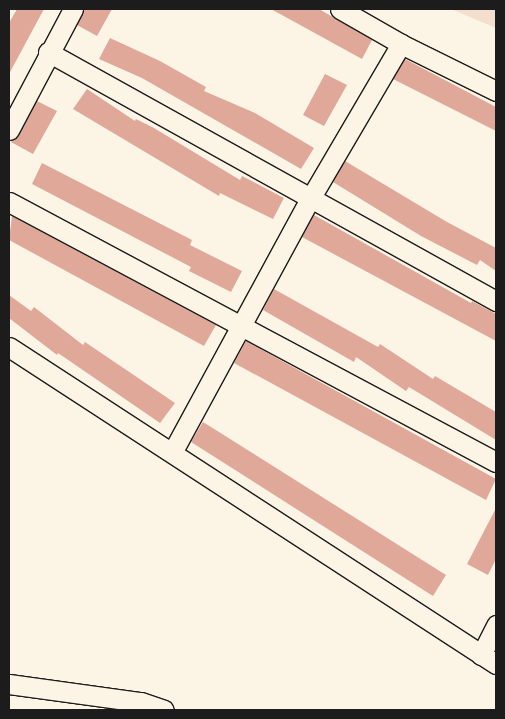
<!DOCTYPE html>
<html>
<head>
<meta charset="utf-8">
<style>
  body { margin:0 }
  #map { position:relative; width:505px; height:719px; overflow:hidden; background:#fcf5e5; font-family:Sriracha,sans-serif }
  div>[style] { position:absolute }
  .built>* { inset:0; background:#f4dece }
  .building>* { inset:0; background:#e0a899 }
  .roads { filter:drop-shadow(1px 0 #1c1c1c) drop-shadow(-1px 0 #1c1c1c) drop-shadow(0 1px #1c1c1c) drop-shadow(0 -1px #1c1c1c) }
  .minor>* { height:19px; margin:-9.5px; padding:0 9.5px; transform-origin:9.5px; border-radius:9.5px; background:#fcf5e5 }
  span { translate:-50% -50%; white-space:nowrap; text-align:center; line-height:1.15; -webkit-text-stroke:4.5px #fcf5e5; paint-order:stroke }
  .frame { position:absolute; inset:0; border:10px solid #1c1c1c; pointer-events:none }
</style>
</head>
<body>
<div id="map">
  <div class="built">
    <div style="clip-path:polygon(451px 9px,496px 9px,496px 28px)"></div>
  </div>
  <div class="building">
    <div style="clip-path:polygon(17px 9px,44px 9px,9px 74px,9px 23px)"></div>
    <div style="clip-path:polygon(84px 9px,112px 9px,97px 36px,77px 25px)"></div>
    <div style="clip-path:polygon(271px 9px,319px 9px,372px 40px,362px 59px)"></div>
    <div style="clip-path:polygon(110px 38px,160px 61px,206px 87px,204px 91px,255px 113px,314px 148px,301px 169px,142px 78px,99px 59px)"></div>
    <div style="clip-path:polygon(405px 59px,496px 107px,496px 131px,393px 79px)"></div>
    <div style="clip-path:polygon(325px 74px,347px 85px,324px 126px,303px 115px)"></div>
    <div style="clip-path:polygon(87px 89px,135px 121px,136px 119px,154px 128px,240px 180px,242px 176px,284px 198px,273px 219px,220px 193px,219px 196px,73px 109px)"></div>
    <div style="clip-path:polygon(37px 101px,57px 111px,33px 154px,11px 142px,19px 135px)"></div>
    <div style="clip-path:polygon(345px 161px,447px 222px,496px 248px,496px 271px,480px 260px,477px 265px,421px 236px,333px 182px)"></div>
    <div style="clip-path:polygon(42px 163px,192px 240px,190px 245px,242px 271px,231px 292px,189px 271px,191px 267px,32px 184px)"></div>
    <div style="clip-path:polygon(314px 215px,471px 303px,472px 301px,496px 314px,496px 341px,302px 237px)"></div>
    <div style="clip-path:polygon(12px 216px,216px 325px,204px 346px,9px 240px)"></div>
    <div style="clip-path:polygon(274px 289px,378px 347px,380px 344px,433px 379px,435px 376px,496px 412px,496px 440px,409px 387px,406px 391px,356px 357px,354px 362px,263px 310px)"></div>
    <div style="clip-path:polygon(9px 295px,31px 311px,34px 307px,83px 345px,85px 342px,175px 403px,160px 423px,58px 353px,57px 355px,9px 318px)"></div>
    <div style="clip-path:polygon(246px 341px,496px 479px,486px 500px,234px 363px)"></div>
    <div style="clip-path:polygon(203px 422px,446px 575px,433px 596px,191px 442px)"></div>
    <div style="clip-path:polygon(496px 508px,496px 559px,488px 575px,467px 564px)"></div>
  </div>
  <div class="roads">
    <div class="minor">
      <div style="left:340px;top:9px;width:70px;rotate:29.8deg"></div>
      <div style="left:401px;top:44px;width:106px;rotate:26.3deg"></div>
      <div style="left:48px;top:52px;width:513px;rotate:29.07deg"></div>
      <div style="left:9px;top:130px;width:137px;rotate:-62.1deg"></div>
      <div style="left:9px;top:202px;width:552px;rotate:28.1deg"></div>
      <div style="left:9px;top:347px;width:581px;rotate:33.06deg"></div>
      <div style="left:173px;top:451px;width:287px;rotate:-61.5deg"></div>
      <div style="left:310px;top:199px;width:180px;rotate:-59.6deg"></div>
      <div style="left:481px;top:655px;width:34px;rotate:-63deg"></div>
      <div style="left:9px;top:684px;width:133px;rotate:7.8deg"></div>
      <div style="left:141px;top:702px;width:24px;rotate:19deg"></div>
    </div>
  </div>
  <div class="frame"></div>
</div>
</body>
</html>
